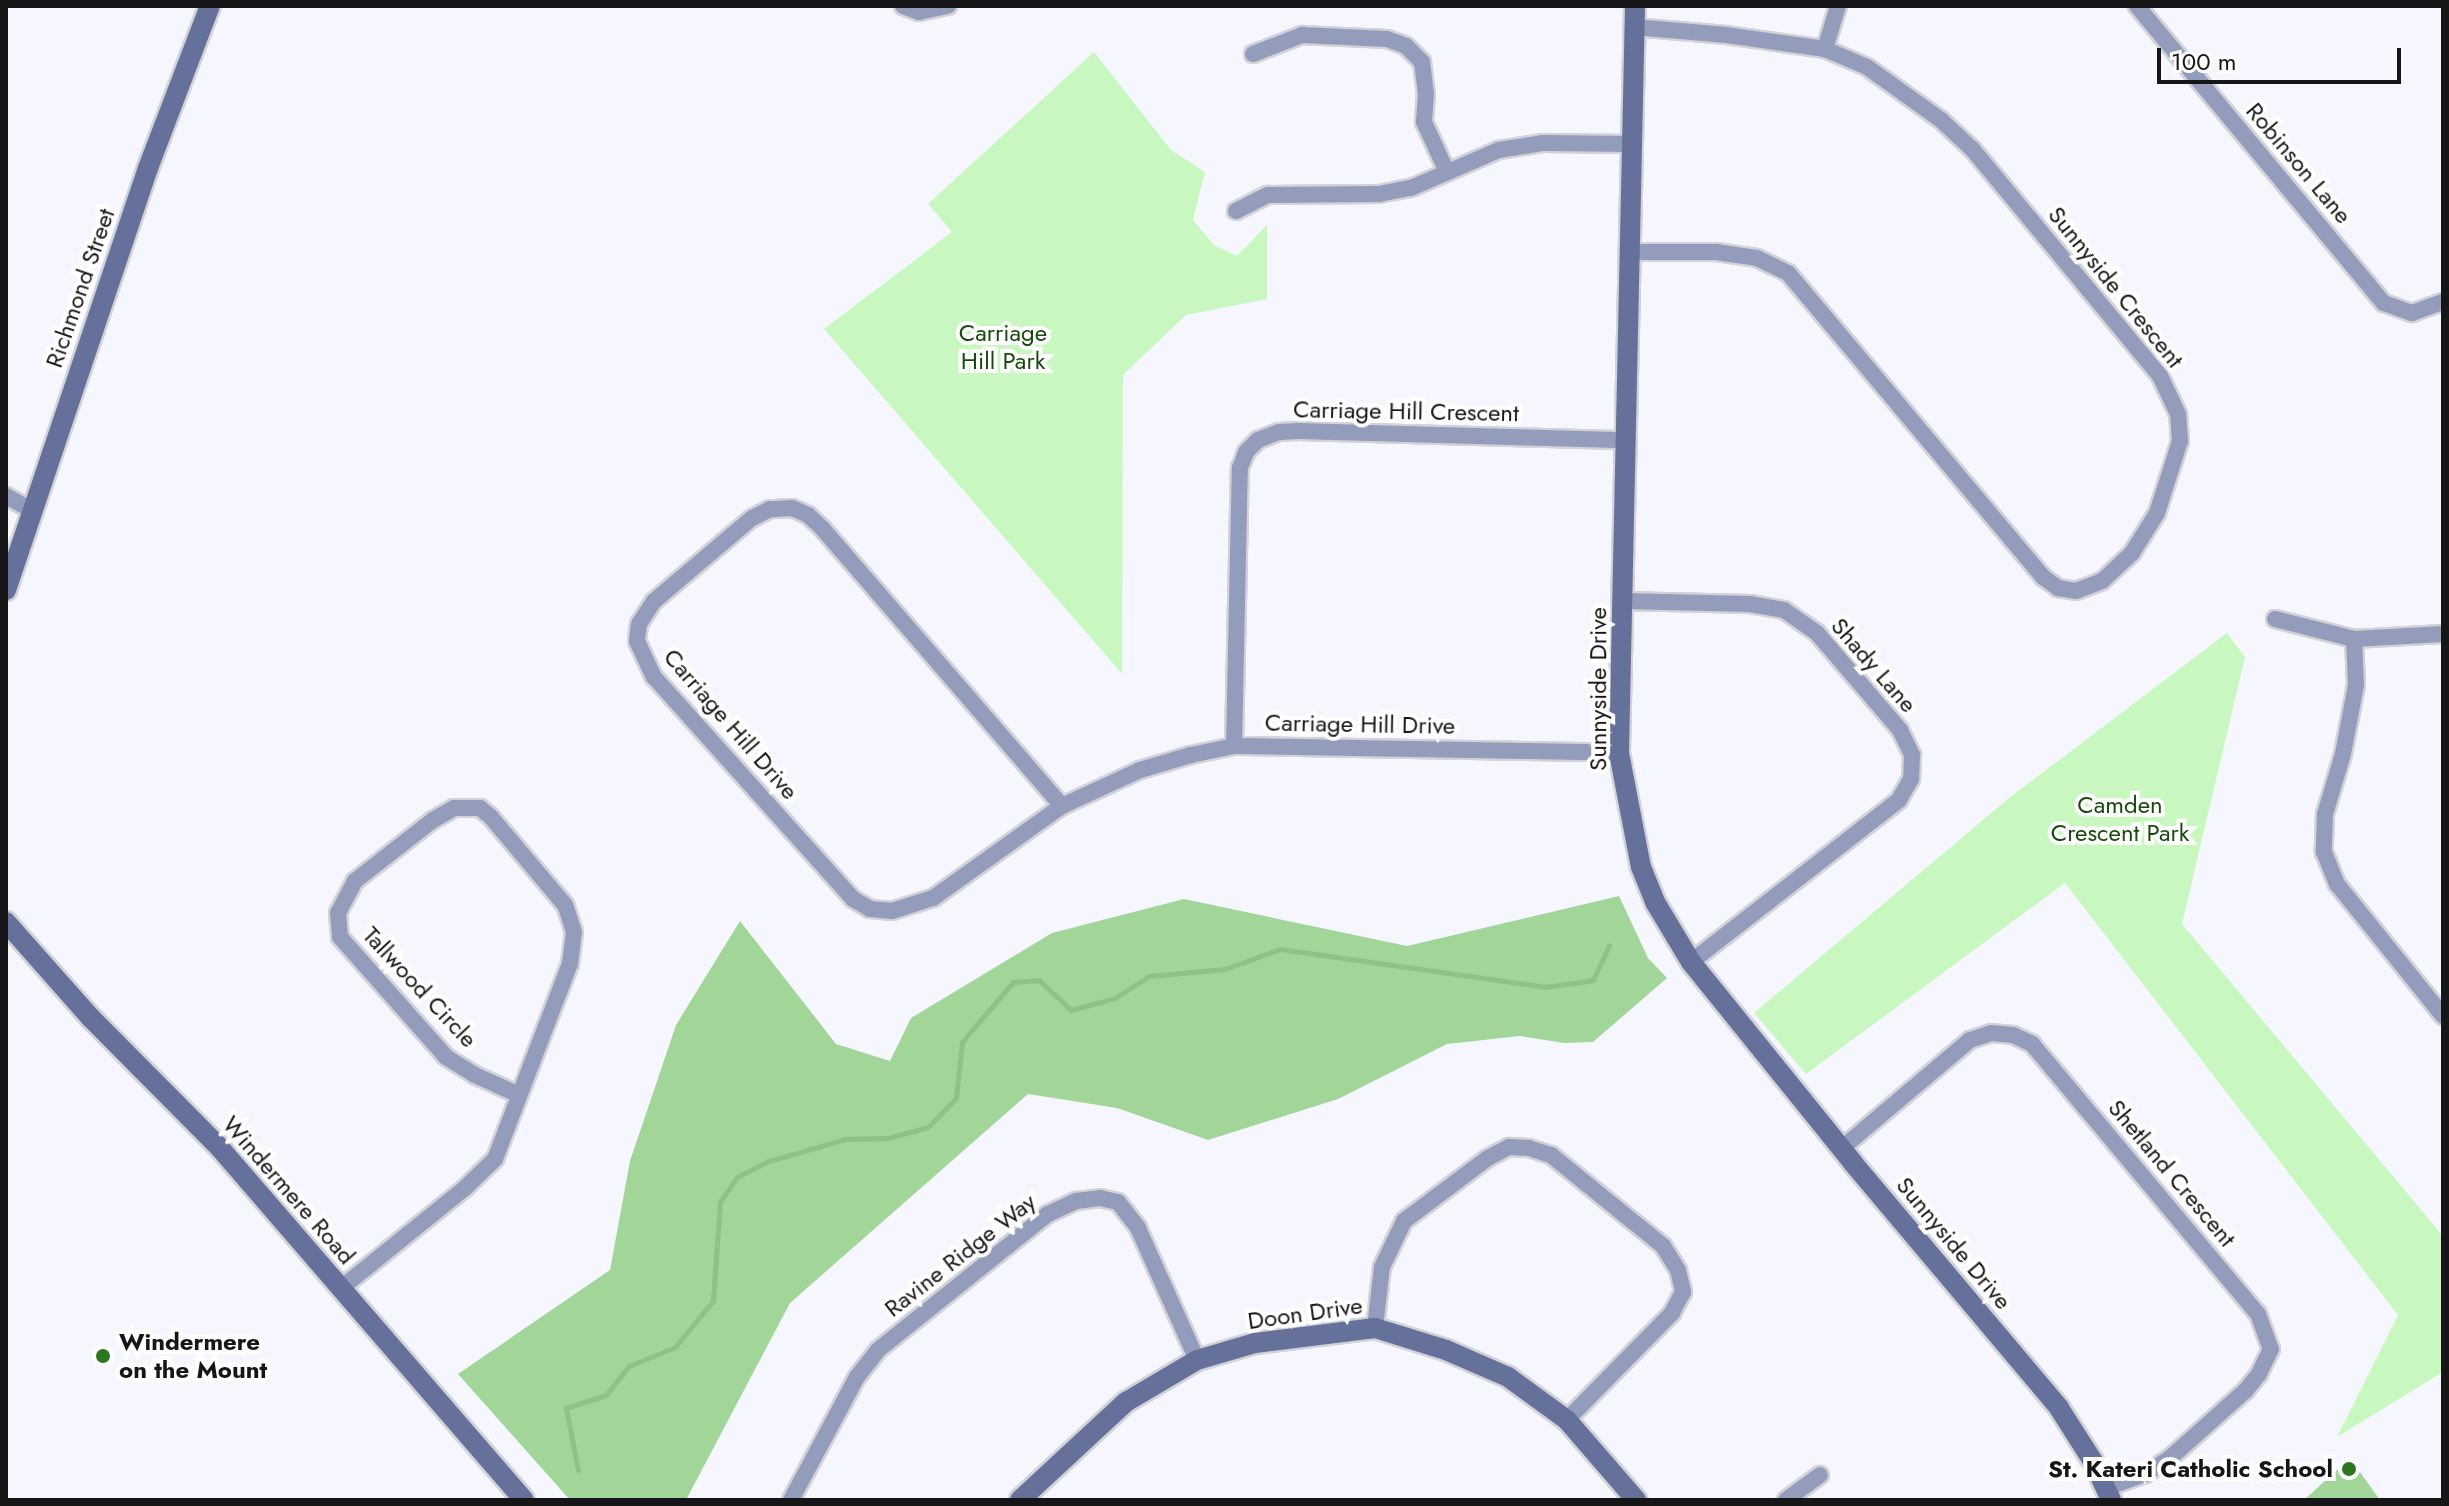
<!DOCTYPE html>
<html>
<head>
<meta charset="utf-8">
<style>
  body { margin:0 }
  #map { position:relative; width:2449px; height:1506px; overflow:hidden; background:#f6f7fe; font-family:Jost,sans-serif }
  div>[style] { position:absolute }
  .green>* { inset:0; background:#c8f8c0 }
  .forest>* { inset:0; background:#a2d699 }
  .stream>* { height:5px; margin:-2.5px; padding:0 2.5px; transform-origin:2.5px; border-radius:2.5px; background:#8fc285 }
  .roads { filter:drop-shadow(2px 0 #d2d3d9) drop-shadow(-2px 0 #d2d3d9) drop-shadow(0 2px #d2d3d9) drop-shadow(0 -2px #d2d3d9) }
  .street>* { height:16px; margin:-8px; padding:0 8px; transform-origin:8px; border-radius:8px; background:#939cba }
  .secondary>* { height:20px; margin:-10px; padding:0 10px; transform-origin:10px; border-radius:10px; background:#65709b }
  .dots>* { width:22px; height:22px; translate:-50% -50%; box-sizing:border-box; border:4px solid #fff; border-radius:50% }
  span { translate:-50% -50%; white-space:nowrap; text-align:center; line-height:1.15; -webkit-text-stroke:8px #fff; paint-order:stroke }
  .street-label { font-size:24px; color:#161618 }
  .park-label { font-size:24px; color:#184a0e }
  .poi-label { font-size:24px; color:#161618; font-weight:700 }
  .left { translate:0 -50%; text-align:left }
  .right { translate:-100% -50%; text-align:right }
  .frame { position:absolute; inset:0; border:8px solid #161618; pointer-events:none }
  .scale { position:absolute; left:2157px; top:48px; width:244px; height:36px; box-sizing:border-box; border:4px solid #161618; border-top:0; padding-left:10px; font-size:24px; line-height:28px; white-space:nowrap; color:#161618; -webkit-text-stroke:6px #fff; paint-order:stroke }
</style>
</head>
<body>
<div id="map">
  <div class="green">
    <div style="clip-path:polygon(1094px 52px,1171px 150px,1205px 172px,1193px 220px,1214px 245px,1237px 256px,1267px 225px,1267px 299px,1186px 315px,1123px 375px,1122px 674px,824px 329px,952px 232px,928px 204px)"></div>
    <div style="clip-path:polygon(2227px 633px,2245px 657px,2182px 924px,2443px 1236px,2443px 1372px,2337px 1437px,2398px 1315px,2065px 883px,1806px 1074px,1754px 1013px,2009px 798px)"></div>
  </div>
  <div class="forest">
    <div style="clip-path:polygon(1619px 896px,1648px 958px,1667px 978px,1593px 1042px,1564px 1043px,1520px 1036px,1447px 1044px,1338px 1099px,1208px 1140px,1117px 1108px,1028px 1094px,790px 1303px,686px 1500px,570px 1500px,458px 1374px,610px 1270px,630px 1161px,676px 1025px,740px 921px,836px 1044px,890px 1061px,911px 1018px,1052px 933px,1184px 899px,1407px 946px)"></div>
    <div style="clip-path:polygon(2350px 1458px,2380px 1500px,2304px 1500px)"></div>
  </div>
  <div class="stream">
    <div style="left:578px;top:1470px;width:63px;rotate:-101deg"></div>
    <div style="left:566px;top:1408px;width:42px;rotate:-18deg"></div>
    <div style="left:606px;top:1395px;width:37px;rotate:-52deg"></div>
    <div style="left:629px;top:1366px;width:50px;rotate:-22.4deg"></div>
    <div style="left:675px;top:1347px;width:60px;rotate:-50.4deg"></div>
    <div style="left:713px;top:1301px;width:99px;rotate:-86deg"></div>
    <div style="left:720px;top:1202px;width:30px;rotate:-56deg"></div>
    <div style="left:737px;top:1177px;width:36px;rotate:-27deg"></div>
    <div style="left:769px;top:1161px;width:79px;rotate:-16.1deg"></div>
    <div style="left:845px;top:1139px;width:43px;rotate:-1.3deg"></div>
    <div style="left:888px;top:1138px;width:41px;rotate:-15.4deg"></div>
    <div style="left:928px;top:1127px;width:40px;rotate:-46deg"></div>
    <div style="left:956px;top:1098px;width:56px;rotate:-83.9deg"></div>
    <div style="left:962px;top:1042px;width:79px;rotate:-49.6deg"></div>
    <div style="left:1013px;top:982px;width:26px;rotate:-4deg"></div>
    <div style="left:1039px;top:980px;width:44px;rotate:43.2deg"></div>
    <div style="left:1071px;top:1010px;width:46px;rotate:-15.3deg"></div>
    <div style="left:1115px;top:998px;width:40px;rotate:-32.9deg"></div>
    <div style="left:1149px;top:976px;width:76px;rotate:-5.3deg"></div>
    <div style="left:1225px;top:969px;width:59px;rotate:-20deg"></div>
    <div style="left:1280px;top:949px;width:269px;rotate:8.1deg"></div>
    <div style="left:1546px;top:987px;width:48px;rotate:-8.5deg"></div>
    <div style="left:1593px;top:980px;width:38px;rotate:-65deg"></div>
  </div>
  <div class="roads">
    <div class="street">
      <div style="left:903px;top:6px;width:17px;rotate:21deg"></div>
      <div style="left:919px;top:12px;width:30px;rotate:-12deg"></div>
      <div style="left:2137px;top:6px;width:386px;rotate:50.3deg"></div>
      <div style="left:2384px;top:303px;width:30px;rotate:20deg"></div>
      <div style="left:2412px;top:313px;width:33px;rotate:-20deg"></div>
      <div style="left:1825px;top:49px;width:45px;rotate:-73.2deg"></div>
      <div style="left:1253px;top:54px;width:53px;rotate:-21.2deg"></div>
      <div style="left:1302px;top:35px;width:85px;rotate:2.7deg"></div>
      <div style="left:1387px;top:39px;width:20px;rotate:20deg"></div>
      <div style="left:1406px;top:46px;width:23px;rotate:45deg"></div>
      <div style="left:1422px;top:62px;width:31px;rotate:83deg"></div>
      <div style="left:1426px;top:93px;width:29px;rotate:94deg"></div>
      <div style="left:1424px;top:122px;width:55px;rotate:65.3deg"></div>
      <div style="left:1236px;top:211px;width:36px;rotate:-27deg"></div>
      <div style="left:1268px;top:195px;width:111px;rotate:-0.5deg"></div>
      <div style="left:1379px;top:194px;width:33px;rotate:-11deg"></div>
      <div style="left:1411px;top:188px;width:96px;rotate:-23.4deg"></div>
      <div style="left:1499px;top:150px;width:45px;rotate:-9deg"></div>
      <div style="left:1543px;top:143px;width:88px;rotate:0.7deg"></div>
      <div style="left:1629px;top:252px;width:87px"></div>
      <div style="left:1716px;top:252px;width:41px;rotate:8.3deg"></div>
      <div style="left:1757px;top:258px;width:34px;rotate:26deg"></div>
      <div style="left:1788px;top:273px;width:397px;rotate:50deg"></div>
      <div style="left:2043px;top:577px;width:19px;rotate:36deg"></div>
      <div style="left:2058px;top:588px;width:18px;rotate:9deg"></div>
      <div style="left:2076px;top:591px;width:28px;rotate:-21deg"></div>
      <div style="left:2102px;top:581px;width:41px;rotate:-43deg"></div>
      <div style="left:2132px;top:553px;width:47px;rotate:-58deg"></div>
      <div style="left:2157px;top:513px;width:76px;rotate:-72.3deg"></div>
      <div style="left:2180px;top:441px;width:27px;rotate:-94deg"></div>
      <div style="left:2178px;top:414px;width:42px;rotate:-115.3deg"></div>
      <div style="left:2160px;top:376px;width:295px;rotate:-129.6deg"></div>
      <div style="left:1972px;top:149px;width:42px;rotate:-136.9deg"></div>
      <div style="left:1941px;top:120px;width:91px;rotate:-144.4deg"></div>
      <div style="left:1867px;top:67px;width:46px;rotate:-156.8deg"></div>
      <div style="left:1825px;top:49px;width:99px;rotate:-171.9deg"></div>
      <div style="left:1727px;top:35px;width:94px;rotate:-175.1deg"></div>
      <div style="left:6px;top:496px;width:31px;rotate:29deg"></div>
      <div style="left:1623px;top:601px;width:127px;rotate:1.4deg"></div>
      <div style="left:1750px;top:604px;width:35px;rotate:10deg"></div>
      <div style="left:1784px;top:610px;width:40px;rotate:34.9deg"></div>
      <div style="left:1817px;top:633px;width:128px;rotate:49.4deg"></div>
      <div style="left:1900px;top:730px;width:28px;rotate:64deg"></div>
      <div style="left:1912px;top:755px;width:24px;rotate:92deg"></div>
      <div style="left:1911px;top:779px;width:24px;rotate:120deg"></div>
      <div style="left:1899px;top:800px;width:264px;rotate:142.1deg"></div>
      <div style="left:2275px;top:619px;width:81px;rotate:14.2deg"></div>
      <div style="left:2354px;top:639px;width:89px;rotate:-3.2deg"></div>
      <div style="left:2354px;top:639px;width:46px;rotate:87.5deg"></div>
      <div style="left:2356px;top:685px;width:70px;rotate:100.7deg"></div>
      <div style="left:2343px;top:754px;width:63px;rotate:106.7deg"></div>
      <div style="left:2325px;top:814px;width:38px;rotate:92deg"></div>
      <div style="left:2324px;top:852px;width:35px;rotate:68deg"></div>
      <div style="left:2337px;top:884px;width:169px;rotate:51.2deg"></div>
      <div style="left:1234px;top:746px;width:278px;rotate:-88.8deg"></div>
      <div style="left:1240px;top:468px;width:17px;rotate:-69deg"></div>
      <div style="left:1246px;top:452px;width:17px;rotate:-45deg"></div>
      <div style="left:1258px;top:440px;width:22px;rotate:-21deg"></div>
      <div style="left:1279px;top:432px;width:19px;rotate:-3deg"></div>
      <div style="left:1298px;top:431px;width:328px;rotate:1.6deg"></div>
      <div style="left:1062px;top:806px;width:367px;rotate:-130.8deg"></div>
      <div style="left:822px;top:528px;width:19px;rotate:-137deg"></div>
      <div style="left:808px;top:515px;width:17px;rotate:-156deg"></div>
      <div style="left:792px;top:508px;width:22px;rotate:177deg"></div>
      <div style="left:770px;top:509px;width:20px;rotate:153deg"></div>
      <div style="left:752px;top:518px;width:128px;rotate:139.7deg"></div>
      <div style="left:654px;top:601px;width:27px;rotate:123deg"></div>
      <div style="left:639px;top:624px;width:17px;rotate:97deg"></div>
      <div style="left:637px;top:641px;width:40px;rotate:65deg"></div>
      <div style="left:654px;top:677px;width:298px;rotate:48.1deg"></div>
      <div style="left:853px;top:899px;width:20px;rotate:30deg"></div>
      <div style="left:870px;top:909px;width:22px;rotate:5deg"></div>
      <div style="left:892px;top:911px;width:43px;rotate:-17.6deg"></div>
      <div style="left:933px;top:898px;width:158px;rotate:-35.5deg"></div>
      <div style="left:1062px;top:806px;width:86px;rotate:-24.8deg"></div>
      <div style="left:1140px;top:770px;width:53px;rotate:-16.4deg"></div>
      <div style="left:1191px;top:755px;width:44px;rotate:-11.8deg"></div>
      <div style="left:1234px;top:746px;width:385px;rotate:1deg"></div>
      <div style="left:1841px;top:1149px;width:169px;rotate:-40.2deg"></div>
      <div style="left:1970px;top:1040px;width:22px;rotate:-18deg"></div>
      <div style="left:1991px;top:1033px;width:22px;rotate:5deg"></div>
      <div style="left:2013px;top:1035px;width:21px;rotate:25deg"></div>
      <div style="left:2032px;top:1044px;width:352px;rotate:50.1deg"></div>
      <div style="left:2258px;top:1314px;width:37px;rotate:70deg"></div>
      <div style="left:2271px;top:1349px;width:28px;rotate:116deg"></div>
      <div style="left:2259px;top:1374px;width:22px;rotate:129deg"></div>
      <div style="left:2245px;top:1391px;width:101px;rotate:138.2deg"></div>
      <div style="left:2170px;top:1458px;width:30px;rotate:147deg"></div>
      <div style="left:2145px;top:1474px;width:41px;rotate:160.3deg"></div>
      <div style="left:340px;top:1289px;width:161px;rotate:-38.9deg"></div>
      <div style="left:465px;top:1188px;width:42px;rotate:-44deg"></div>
      <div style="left:495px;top:1159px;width:209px;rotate:-69deg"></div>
      <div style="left:570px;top:964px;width:32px;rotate:-83deg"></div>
      <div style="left:574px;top:932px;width:28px;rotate:-108deg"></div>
      <div style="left:565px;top:905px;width:115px;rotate:-130.1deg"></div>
      <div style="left:491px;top:817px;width:14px;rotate:-141deg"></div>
      <div style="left:480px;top:808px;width:26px;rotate:180deg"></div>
      <div style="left:454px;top:808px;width:24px;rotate:150deg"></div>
      <div style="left:433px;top:820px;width:99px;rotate:142deg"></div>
      <div style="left:355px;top:881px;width:36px;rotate:118deg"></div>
      <div style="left:338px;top:913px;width:24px;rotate:85deg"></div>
      <div style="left:340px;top:937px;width:160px;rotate:48.5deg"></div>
      <div style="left:446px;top:1057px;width:34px;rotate:32deg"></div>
      <div style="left:475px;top:1075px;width:48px;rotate:24.4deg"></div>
      <div style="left:1375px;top:1328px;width:61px;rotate:-83.5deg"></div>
      <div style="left:1382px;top:1267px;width:51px;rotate:-64.4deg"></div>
      <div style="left:1404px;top:1221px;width:105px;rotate:-36.9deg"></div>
      <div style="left:1488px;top:1158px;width:24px;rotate:-28deg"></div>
      <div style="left:1509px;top:1147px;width:20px;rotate:3deg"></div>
      <div style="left:1529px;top:1148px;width:23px;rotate:18deg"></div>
      <div style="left:1551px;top:1155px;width:144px;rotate:39.1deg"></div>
      <div style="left:1663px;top:1246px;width:28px;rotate:58deg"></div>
      <div style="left:1678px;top:1270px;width:23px;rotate:77deg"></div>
      <div style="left:1683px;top:1292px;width:24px;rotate:118deg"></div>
      <div style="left:1672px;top:1313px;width:150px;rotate:134.5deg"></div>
      <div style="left:791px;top:1500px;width:140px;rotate:-61.8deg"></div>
      <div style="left:857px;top:1377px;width:34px;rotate:-52deg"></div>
      <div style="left:878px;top:1350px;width:218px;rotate:-38.7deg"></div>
      <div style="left:1048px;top:1214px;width:31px;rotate:-25deg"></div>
      <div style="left:1076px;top:1201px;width:24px;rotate:-7deg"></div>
      <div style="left:1100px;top:1198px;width:18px;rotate:13deg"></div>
      <div style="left:1118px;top:1202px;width:33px;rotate:52deg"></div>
      <div style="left:1138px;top:1228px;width:145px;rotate:65.9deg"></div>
      <div style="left:1786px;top:1500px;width:42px;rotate:-36.3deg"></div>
    </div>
    <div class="secondary">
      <div style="left:1635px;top:6px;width:747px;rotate:91.23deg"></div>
      <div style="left:1619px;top:753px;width:116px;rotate:79.1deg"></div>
      <div style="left:1641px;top:867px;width:38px;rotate:68deg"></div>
      <div style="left:1655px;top:902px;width:70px;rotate:59deg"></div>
      <div style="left:1691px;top:962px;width:258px;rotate:51.1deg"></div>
      <div style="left:1853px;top:1163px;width:320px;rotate:49.9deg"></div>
      <div style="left:2059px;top:1408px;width:65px;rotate:57.5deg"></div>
      <div style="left:2094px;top:1463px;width:41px;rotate:65.3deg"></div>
      <div style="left:6px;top:590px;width:445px;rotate:-71.4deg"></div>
      <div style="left:148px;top:168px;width:173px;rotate:-69.1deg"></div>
      <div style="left:6px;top:922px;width:127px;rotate:48.5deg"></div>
      <div style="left:90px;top:1017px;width:185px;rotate:45.2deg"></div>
      <div style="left:220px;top:1148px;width:465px;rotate:49.2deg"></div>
      <div style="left:1020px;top:1500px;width:144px;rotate:-42.8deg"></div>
      <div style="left:1126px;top:1402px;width:82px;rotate:-30.6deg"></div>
      <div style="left:1197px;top:1360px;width:60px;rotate:-16.3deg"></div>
      <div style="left:1255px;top:1343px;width:121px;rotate:-7.1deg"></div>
      <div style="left:1375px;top:1328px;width:74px;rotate:17.2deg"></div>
      <div style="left:1446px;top:1350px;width:68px;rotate:23.5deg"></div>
      <div style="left:1508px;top:1377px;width:73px;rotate:36.1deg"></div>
      <div style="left:1567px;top:1420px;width:106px;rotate:49.2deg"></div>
    </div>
  </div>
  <div class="dots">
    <div style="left:103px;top:1356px;background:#2d781e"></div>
    <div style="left:2349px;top:1469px;background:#2d781e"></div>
  </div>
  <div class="street-label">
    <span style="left:2299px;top:163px;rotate:50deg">Robinson Lane</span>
    <span style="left:2116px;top:287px;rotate:51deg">Sunnyside Crescent</span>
    <span style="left:80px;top:288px;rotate:-71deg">Richmond Street</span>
    <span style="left:1406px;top:411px;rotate:1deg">Carriage Hill Crescent</span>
    <span style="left:1874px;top:665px;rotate:49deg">Shady Lane</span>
    <span style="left:1598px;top:689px;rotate:-90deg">Sunnyside Drive</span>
    <span style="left:731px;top:724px;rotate:49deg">Carriage Hill Drive</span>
    <span style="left:1360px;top:724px;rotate:1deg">Carriage Hill Drive</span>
    <span style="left:420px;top:987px;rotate:47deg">Tallwood Circle</span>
    <span style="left:2172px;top:1173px;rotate:50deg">Shetland Crescent</span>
    <span style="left:289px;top:1190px;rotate:49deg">Windermere Road</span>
    <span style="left:1954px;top:1243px;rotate:50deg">Sunnyside Drive</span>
    <span style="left:960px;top:1255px;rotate:-38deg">Ravine Ridge Way</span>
    <span style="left:1305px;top:1313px;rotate:-8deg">Doon Drive</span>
  </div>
  <div class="park-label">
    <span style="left:1003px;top:347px">Carriage<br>Hill Park</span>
    <span style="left:2120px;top:819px">Camden<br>Crescent Park</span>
  </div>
  <div class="poi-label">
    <span class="left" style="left:119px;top:1356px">Windermere<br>on the Mount</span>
    <span class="right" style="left:2333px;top:1469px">St. Kateri Catholic School</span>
  </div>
  <div class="frame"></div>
  <div class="scale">100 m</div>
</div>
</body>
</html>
